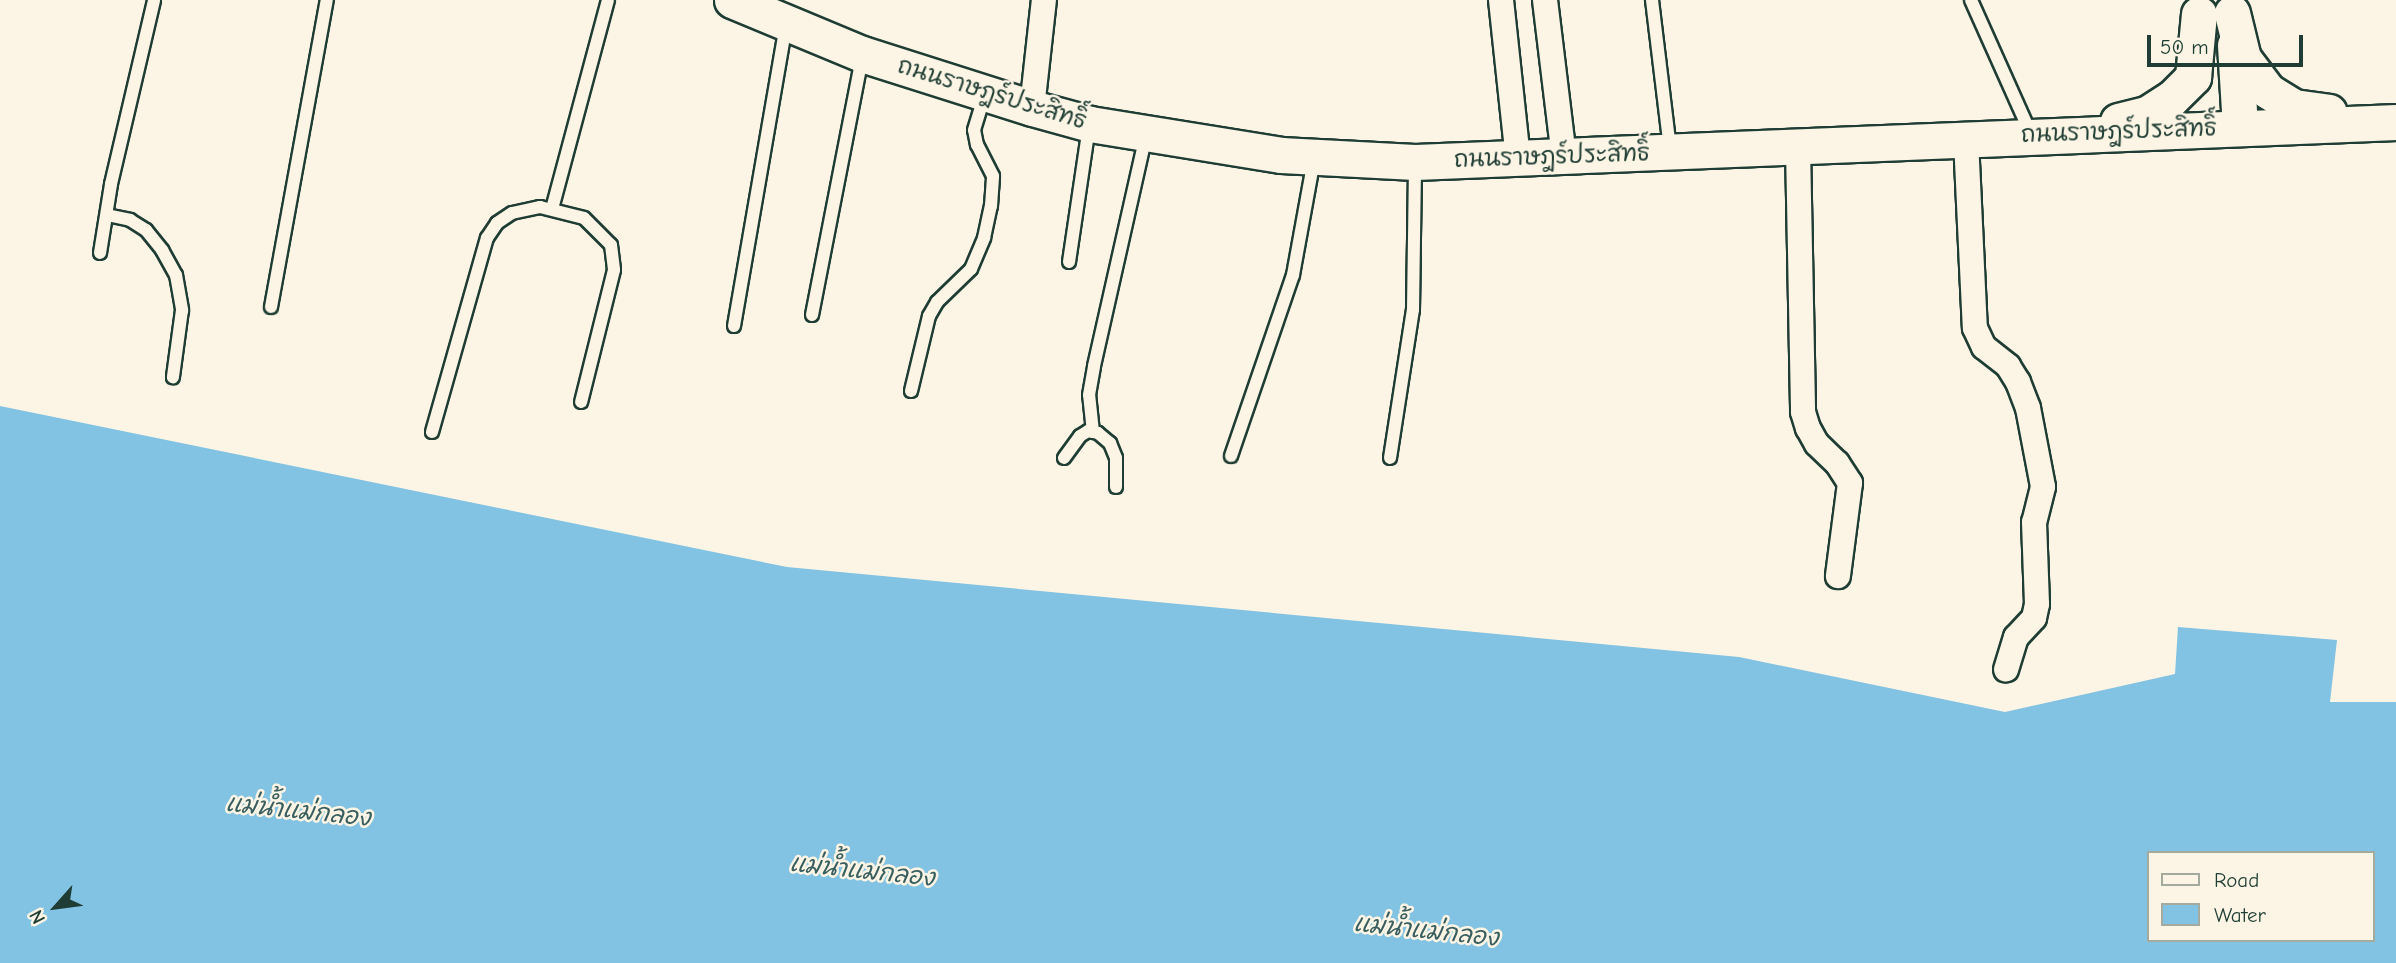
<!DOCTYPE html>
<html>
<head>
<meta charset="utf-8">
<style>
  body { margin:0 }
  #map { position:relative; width:2396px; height:963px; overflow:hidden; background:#fcf5e5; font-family:"Comic Neue","Playpen Sans Thai",sans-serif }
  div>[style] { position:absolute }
  .water>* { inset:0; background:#82c2e2 }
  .roads { filter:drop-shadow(2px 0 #1f3d34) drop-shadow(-2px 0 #1f3d34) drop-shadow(0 2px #1f3d34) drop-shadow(0 -2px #1f3d34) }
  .lane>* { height:12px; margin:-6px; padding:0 6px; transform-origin:6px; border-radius:6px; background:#fcf5e5 }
  .street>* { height:24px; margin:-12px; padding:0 12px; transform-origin:12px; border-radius:12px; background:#fcf5e5 }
  .secondary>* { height:35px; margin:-17.5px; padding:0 17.5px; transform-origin:17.5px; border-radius:17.5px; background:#fcf5e5 }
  span { translate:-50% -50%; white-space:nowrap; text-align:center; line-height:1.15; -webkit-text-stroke:5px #fcf5e5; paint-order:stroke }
  .street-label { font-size:23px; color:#1f3d34 }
  .water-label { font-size:24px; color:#385e60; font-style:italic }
  .legend { position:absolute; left:2147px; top:851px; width:228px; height:91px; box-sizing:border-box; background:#fcf5e5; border:2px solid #a4ab9e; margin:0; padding:9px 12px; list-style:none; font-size:21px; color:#1f3d34 }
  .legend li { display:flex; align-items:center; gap:14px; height:35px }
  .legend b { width:35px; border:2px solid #a4ab9e }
  .north { position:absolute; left:21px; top:872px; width:70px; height:70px; -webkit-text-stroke:5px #fcf5e5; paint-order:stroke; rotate:242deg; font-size:19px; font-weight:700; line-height:28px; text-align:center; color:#1f3d34 }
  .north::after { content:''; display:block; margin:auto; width:24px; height:32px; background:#1f3d34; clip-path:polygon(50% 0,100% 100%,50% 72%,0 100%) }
  .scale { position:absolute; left:2147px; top:35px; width:156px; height:32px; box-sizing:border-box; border:4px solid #1f3d34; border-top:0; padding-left:9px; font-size:21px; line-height:24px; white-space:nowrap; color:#1f3d34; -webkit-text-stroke:5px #fcf5e5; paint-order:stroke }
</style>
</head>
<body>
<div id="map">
  <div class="water">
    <div style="clip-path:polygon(evenodd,0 406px,787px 567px,1739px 657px,2005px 712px,2175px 674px,2178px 627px,2337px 640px,2330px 702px,2396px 702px,2396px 963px,0 963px,0 406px,2149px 853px,2373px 853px,2373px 940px,2149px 940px,2149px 853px)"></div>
  </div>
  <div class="roads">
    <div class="lane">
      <div style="left:1652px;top:0;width:150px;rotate:83.1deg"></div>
      <div style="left:1971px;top:0;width:147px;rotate:65.9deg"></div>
      <div style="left:552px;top:209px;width:216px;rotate:-75deg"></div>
      <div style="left:107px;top:215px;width:24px;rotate:12deg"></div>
      <div style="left:130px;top:220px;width:19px;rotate:32deg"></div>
      <div style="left:146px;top:230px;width:26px;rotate:51deg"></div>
      <div style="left:162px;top:250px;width:29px;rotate:61deg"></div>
      <div style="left:176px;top:275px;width:36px;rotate:80deg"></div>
      <div style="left:182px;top:310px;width:68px;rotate:97.7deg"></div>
      <div style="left:100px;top:253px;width:70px;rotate:-80.9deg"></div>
      <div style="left:111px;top:184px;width:189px;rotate:-76.8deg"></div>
      <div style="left:1069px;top:262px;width:136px;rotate:-81.6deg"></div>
      <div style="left:271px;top:307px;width:312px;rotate:-79.7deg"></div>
      <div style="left:812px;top:315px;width:262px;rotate:-79deg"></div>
      <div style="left:734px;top:326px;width:304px;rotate:-80.2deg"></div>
      <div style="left:911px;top:391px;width:77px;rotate:-76.5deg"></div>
      <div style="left:929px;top:316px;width:16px;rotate:-60deg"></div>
      <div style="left:937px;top:302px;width:47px;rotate:-44.1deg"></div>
      <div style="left:971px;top:269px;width:34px;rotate:-67deg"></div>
      <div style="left:984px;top:238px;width:33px;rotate:-78deg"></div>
      <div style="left:991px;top:206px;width:30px;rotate:-86deg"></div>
      <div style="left:993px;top:176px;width:35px;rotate:-117deg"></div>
      <div style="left:977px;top:145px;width:15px;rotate:-101deg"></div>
      <div style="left:974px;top:130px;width:38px;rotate:-73deg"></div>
      <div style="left:432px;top:432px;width:202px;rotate:-74.2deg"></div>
      <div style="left:487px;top:238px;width:18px;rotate:-56deg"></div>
      <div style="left:497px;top:223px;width:18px;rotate:-34deg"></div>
      <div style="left:512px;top:213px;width:29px;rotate:-12deg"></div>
      <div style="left:540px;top:207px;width:45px;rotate:14deg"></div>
      <div style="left:584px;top:218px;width:38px;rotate:45deg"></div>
      <div style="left:611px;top:245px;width:25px;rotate:83deg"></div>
      <div style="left:614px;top:270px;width:136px;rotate:104deg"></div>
      <div style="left:1093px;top:432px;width:37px;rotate:-96deg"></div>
      <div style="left:1089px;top:395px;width:29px;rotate:-80deg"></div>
      <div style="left:1094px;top:366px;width:237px;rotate:-77.3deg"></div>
      <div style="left:1231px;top:456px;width:191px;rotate:-71.1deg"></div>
      <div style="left:1293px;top:275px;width:117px;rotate:-79.7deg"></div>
      <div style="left:1064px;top:458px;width:27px;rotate:-54deg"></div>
      <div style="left:1080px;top:436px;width:9px;rotate:-32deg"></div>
      <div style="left:1088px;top:431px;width:10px;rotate:11deg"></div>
      <div style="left:1098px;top:433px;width:16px;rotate:40deg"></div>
      <div style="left:1110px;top:443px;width:16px;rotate:68deg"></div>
      <div style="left:1116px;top:458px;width:29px;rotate:90deg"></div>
      <div style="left:1390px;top:458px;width:150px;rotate:-81.2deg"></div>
      <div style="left:1413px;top:310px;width:144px;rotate:-89.2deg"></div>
    </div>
    <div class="street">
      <div style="left:1501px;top:0;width:159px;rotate:83.9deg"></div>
      <div style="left:1545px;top:0;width:158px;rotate:83.1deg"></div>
      <div style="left:1032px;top:108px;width:109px;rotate:-83.7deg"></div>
      <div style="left:1966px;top:140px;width:188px;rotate:87.3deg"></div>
      <div style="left:1975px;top:328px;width:21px;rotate:65deg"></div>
      <div style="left:1984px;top:347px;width:31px;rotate:38deg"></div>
      <div style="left:2008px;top:366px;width:19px;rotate:58deg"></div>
      <div style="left:2018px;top:382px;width:28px;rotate:69deg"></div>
      <div style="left:2028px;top:408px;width:80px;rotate:79.2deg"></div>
      <div style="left:2043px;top:487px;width:36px;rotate:104deg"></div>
      <div style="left:2034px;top:522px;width:82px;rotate:87.9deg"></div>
      <div style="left:2037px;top:604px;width:14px;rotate:102deg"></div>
      <div style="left:2034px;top:618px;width:26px;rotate:133deg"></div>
      <div style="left:2016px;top:637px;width:34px;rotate:107deg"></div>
      <div style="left:1798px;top:147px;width:265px;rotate:88.9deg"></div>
      <div style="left:1803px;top:412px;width:17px;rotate:73deg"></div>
      <div style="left:1808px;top:428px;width:18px;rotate:61deg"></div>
      <div style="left:1817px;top:444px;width:28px;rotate:44deg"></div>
      <div style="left:1837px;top:463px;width:24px;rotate:57deg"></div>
      <div style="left:1850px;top:483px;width:94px;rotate:97.4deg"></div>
    </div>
    <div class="secondary">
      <div style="left:732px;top:0;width:141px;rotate:22.6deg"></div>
      <div style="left:862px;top:54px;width:178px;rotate:17.6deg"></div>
      <div style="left:1032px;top:108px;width:60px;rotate:15.4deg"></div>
      <div style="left:1090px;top:124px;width:193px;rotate:9.2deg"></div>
      <div style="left:1281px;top:155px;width:134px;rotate:3deg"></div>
      <div style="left:1415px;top:162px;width:982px;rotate:-2.33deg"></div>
      <div style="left:2232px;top:13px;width:46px;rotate:76.3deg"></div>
      <div style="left:2243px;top:58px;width:41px;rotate:52.9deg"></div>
      <div style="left:2268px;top:91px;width:31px;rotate:32deg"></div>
      <div style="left:2294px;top:107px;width:35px;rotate:8deg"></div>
      <div style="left:2235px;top:45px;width:82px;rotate:86.5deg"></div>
      <div style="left:2118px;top:121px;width:30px;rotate:-14deg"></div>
      <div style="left:2147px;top:114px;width:30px;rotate:-33deg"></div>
      <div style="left:2172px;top:98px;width:30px;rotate:-45deg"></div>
      <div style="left:2193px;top:77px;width:63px;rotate:-84.6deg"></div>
    </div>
  </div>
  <div class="street-label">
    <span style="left:992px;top:94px;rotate:17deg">ถนนราษฎร์ประสิทธิ์</span>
    <span style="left:2119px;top:132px;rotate:-2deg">ถนนราษฎร์ประสิทธิ์</span>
    <span style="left:1552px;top:157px;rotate:-2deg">ถนนราษฎร์ประสิทธิ์</span>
  </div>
  <div class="water-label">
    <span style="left:298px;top:811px;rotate:6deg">แม่น้ำแม่กลอง</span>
    <span style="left:862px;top:871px;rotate:6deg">แม่น้ำแม่กลอง</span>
    <span style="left:1426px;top:931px;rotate:6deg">แม่น้ำแม่กลอง</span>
  </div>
  <ul class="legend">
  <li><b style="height:9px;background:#fcf5e5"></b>Road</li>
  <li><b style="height:19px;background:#82c2e2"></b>Water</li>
  </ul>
  <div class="north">N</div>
  <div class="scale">50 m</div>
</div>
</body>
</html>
